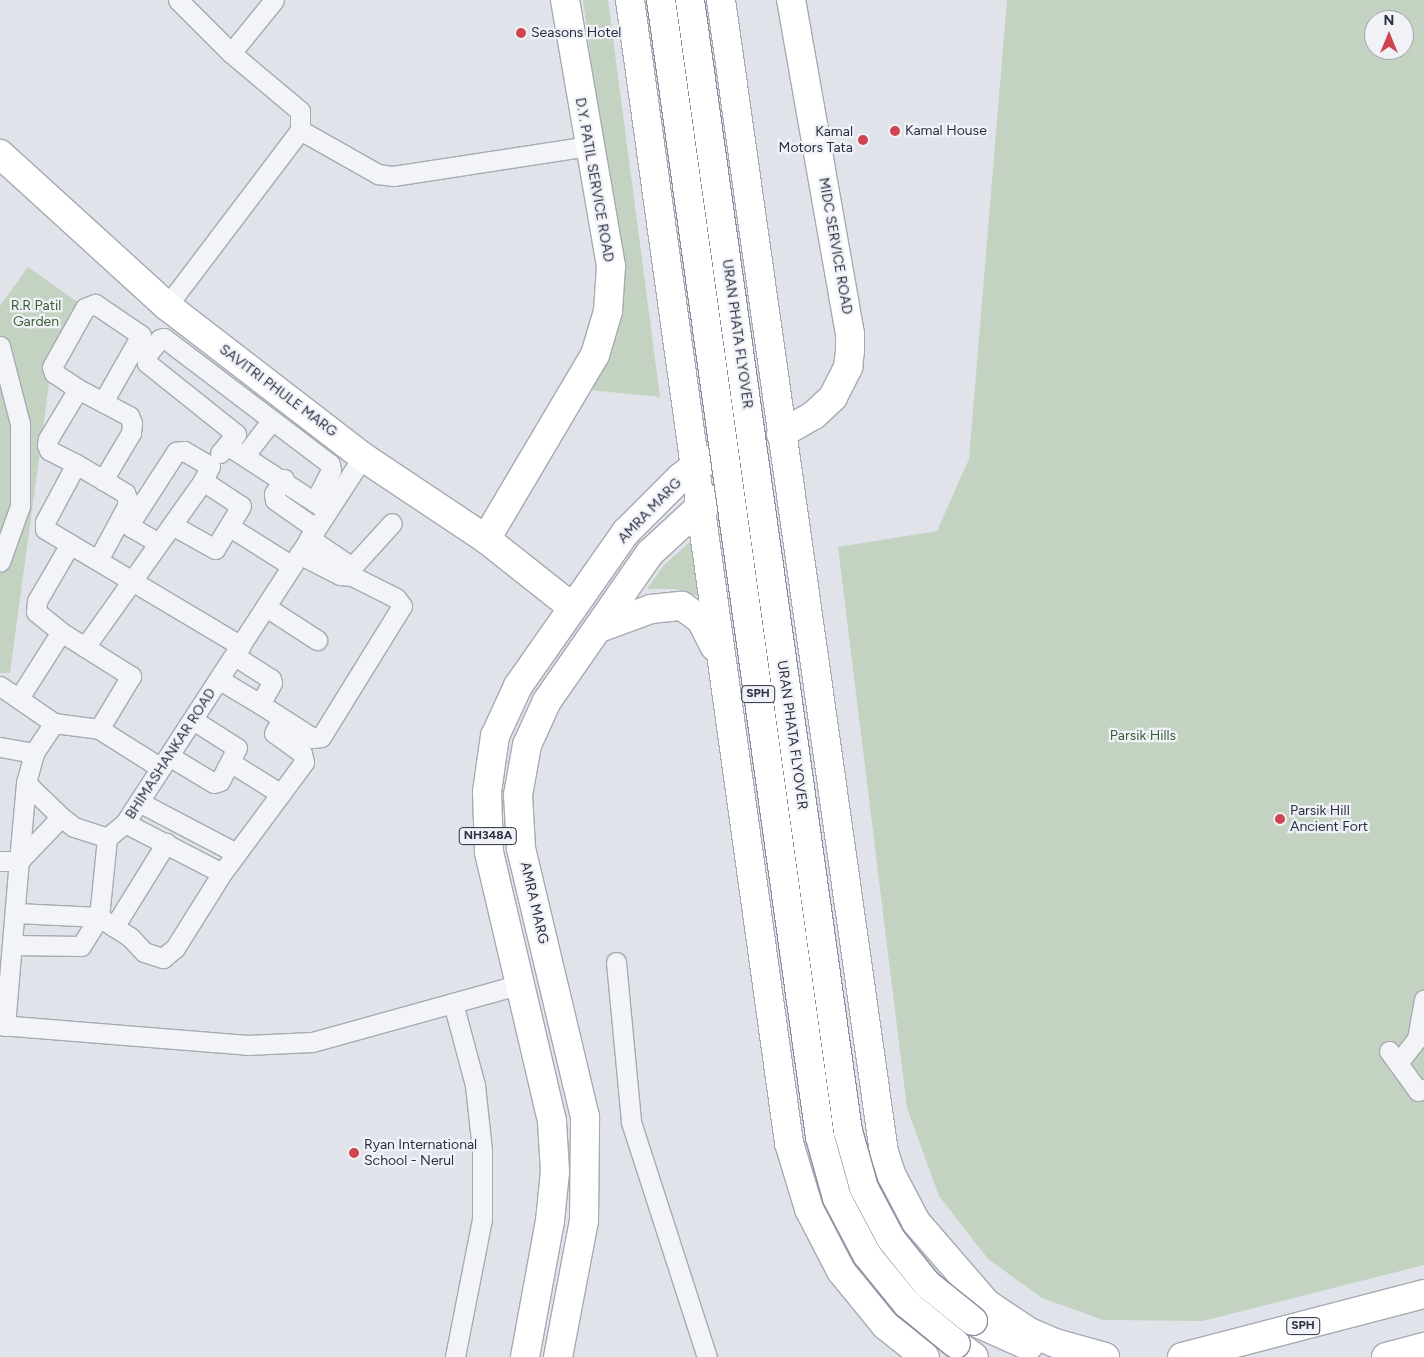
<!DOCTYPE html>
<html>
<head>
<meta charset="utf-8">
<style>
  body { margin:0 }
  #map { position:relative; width:1424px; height:1357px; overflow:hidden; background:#e0e3e9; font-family:Figtree,sans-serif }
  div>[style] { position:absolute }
  .green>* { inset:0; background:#c4d3c1 }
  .roads { filter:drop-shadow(1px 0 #a5aab3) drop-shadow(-1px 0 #a5aab3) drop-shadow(0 1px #a5aab3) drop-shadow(0 -1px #a5aab3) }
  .street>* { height:19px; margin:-9.5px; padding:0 9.5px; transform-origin:9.5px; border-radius:9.5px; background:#f3f4f7 }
  .secondary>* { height:28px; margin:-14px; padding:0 14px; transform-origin:14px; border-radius:14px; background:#fff }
  .highway>* { height:28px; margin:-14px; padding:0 14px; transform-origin:14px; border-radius:14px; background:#fff }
  .bridges { filter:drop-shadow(1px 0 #878fa0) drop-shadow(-1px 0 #878fa0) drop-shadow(0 1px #878fa0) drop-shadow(0 -1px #878fa0) }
  .highway-bridge>* { height:28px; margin:-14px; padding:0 14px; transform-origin:14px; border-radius:14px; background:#fff }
  .dots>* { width:14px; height:14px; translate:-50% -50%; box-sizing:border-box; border:2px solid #f0f2f7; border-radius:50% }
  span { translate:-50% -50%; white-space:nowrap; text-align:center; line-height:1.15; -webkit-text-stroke:4.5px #f0f2f7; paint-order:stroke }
  .shield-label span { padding:1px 4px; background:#f0f2f7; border:1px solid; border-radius:4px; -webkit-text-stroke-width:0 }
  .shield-label { font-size:12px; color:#293041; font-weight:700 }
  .poi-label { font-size:14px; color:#293041 }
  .left { translate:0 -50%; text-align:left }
  .right { translate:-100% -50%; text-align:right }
  .street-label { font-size:14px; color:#293041 }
  .park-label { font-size:14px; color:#3a5d36 }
  .north { position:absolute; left:1364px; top:10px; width:50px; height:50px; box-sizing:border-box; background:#f0f2f7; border:1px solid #a0a4ae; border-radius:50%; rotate:0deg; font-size:14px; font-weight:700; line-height:20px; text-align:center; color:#293041 }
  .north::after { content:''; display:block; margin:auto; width:18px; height:22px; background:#cf444f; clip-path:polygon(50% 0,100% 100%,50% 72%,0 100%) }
</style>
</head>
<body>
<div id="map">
  <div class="green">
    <div style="clip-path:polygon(583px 0,608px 0,660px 397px,589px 390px,608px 189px)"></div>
    <div style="clip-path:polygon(evenodd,1007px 0,1424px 0,1424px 1265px,1203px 1321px,1103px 1320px,1042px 1298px,988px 1259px,939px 1196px,907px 1108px,838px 547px,937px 531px,969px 459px,1007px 0,1374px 20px,1404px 20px,1404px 50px,1374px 50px,1374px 20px)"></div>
    <div style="clip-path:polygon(28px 267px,83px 306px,54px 347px,10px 673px,0 673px,0 306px)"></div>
    <div style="clip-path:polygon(691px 541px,699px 596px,675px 589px,647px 589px,664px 565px)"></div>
  </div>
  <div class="roads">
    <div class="street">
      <div style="left:178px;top:0;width:75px;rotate:45deg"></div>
      <div style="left:231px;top:53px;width:90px;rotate:40deg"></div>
      <div style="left:300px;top:111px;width:19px;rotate:90deg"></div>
      <div style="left:300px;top:130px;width:90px;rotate:29.4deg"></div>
      <div style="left:378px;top:174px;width:15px;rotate:8deg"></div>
      <div style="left:393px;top:176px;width:197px;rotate:-8.7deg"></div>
      <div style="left:231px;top:53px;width:68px;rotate:-50.9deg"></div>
      <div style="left:167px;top:306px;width:221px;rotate:-52.9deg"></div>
      <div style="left:0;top:346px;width:81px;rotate:75.6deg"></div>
      <div style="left:20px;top:424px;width:82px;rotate:90deg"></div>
      <div style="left:20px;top:506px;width:59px;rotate:109.7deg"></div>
      <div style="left:78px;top:389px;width:29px;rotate:-146deg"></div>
      <div style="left:54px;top:373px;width:6px;rotate:-108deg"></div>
      <div style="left:52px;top:367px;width:68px;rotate:-60.8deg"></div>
      <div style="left:85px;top:308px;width:11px;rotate:-22deg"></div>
      <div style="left:95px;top:304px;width:55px;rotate:34deg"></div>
      <div style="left:141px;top:335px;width:77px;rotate:119.6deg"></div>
      <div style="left:227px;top:445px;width:14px;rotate:-51deg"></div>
      <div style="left:236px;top:434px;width:114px;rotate:-141.4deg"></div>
      <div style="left:147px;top:363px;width:7px;rotate:-98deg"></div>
      <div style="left:146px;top:356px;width:22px;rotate:-51deg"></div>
      <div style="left:160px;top:339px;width:4px;rotate:-14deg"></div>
      <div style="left:164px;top:338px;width:208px;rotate:37.2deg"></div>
      <div style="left:330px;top:464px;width:6px;rotate:81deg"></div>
      <div style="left:331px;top:470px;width:36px;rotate:117deg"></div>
      <div style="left:220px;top:453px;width:11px;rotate:-49deg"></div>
      <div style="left:227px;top:445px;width:117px;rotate:33.1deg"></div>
      <div style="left:245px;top:455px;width:44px;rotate:-52.4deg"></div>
      <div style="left:76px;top:464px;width:30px;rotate:-153deg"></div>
      <div style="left:49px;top:450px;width:5px;rotate:-112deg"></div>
      <div style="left:47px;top:445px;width:6px;rotate:-81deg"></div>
      <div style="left:48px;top:439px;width:58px;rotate:-59deg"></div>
      <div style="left:78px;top:389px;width:58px;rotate:27.9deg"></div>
      <div style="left:129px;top:416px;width:8px;rotate:67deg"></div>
      <div style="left:132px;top:423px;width:10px;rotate:96deg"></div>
      <div style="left:131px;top:433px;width:55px;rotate:120.8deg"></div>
      <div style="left:284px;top:479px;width:18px;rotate:124deg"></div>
      <div style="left:274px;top:494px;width:6px;rotate:81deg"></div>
      <div style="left:275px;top:500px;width:49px;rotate:35deg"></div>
      <div style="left:230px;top:527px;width:73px;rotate:32.2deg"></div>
      <div style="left:150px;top:538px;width:22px;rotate:-150deg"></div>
      <div style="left:131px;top:527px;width:4px;rotate:-104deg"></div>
      <div style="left:130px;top:523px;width:85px;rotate:-57.1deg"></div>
      <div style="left:176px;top:452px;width:8px;rotate:-7deg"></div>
      <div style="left:184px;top:451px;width:30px;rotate:30deg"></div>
      <div style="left:210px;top:466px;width:17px;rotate:115deg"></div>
      <div style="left:309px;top:538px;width:52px;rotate:34deg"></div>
      <div style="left:352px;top:567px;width:59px;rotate:-47.7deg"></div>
      <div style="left:70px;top:544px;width:29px;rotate:-149deg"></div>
      <div style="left:45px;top:529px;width:7px;rotate:-90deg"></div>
      <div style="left:45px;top:522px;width:66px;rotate:-61.9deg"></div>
      <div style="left:76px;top:464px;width:57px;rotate:30.6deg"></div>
      <div style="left:125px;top:493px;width:5px;rotate:68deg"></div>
      <div style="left:127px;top:498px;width:8px;rotate:90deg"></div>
      <div style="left:127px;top:506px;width:61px;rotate:118.2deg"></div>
      <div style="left:266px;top:607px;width:61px;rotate:32.9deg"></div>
      <div style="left:61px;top:632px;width:32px;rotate:-141deg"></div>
      <div style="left:36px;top:612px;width:11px;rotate:-85deg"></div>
      <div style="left:37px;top:601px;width:66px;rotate:-59.9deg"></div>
      <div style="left:70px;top:544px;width:199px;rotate:30.8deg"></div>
      <div style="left:85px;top:647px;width:204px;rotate:-54.6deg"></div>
      <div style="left:203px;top:481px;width:45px;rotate:33.3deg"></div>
      <div style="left:241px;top:506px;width:50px;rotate:121.2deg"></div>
      <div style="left:215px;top:549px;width:49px;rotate:-150.8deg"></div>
      <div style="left:235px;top:656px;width:43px;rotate:32.6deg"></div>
      <div style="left:271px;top:679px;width:4px;rotate:76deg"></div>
      <div style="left:272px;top:683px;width:24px;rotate:120deg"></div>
      <div style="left:260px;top:704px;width:63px;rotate:32.7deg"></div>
      <div style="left:313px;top:738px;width:8px;rotate:-7deg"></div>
      <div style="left:321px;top:737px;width:154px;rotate:-58.3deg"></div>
      <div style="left:402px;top:606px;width:10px;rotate:-127deg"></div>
      <div style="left:396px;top:598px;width:49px;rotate:-153.4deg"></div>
      <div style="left:352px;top:576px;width:12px;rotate:-175deg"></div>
      <div style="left:340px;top:575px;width:46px;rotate:-152.9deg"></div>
      <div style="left:220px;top:680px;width:47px;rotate:31deg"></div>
      <div style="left:0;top:686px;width:65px;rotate:34.4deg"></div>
      <div style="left:54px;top:723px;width:36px;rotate:124deg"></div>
      <div style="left:34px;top:753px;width:31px;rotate:105deg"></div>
      <div style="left:26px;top:783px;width:78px;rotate:95.1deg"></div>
      <div style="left:19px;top:861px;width:19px;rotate:180deg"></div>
      <div style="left:19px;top:698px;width:78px;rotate:-57.5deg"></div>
      <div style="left:61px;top:632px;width:83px;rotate:32.2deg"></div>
      <div style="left:131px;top:676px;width:62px;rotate:121.1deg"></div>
      <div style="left:54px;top:723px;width:45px;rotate:7.6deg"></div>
      <div style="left:99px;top:729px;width:73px;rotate:32.2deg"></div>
      <div style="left:0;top:747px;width:35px;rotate:10deg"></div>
      <div style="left:169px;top:756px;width:52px;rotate:31deg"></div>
      <div style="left:214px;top:783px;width:6px;rotate:-18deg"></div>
      <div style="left:220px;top:781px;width:37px;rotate:-63deg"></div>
      <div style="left:237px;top:748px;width:52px;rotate:-147.5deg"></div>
      <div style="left:230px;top:762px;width:60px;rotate:32.1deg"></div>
      <div style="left:26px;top:783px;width:49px;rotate:44.2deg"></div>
      <div style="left:139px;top:802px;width:110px;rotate:27.7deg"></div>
      <div style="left:125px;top:823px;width:109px;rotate:27.3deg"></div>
      <div style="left:16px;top:913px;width:83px;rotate:2.8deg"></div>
      <div style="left:99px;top:917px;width:37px;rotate:33deg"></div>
      <div style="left:130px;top:937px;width:21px;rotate:47deg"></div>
      <div style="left:144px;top:952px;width:20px;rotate:18deg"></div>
      <div style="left:163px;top:958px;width:16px;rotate:-40deg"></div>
      <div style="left:175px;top:948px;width:89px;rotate:-57.9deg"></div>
      <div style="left:222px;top:873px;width:138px;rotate:-53.5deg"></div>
      <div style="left:304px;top:762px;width:9px;rotate:-103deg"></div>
      <div style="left:302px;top:753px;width:34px;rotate:-144deg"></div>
      <div style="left:274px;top:733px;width:16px;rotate:-60deg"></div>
      <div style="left:114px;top:927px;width:99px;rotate:-58.2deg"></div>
      <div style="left:13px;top:945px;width:68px;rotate:0.8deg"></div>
      <div style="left:81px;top:946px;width:34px;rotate:-58deg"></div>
      <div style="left:99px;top:917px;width:79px;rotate:-84.2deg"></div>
      <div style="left:616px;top:962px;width:161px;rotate:84.6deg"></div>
      <div style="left:631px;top:1122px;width:247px;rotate:72.1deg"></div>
      <div style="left:453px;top:1003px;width:85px;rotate:75deg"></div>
      <div style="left:475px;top:1085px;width:65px;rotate:83.9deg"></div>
      <div style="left:482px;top:1150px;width:69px;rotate:90deg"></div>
      <div style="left:482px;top:1219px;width:141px;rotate:101.1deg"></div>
      <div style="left:0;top:1025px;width:248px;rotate:4.6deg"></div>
      <div style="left:247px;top:1045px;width:65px;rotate:-2.6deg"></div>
      <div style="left:312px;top:1042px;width:217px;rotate:-15.5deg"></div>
      <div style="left:5px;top:1026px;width:166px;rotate:-85.2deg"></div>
      <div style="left:19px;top:861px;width:61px;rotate:-46.3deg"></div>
      <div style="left:61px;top:817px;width:16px;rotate:38deg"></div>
      <div style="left:74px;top:827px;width:35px;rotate:18deg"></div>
      <div style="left:107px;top:838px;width:23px;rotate:-40deg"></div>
      <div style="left:125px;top:823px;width:437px;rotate:-57deg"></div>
      <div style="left:1389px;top:1051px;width:49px;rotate:54.1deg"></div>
      <div style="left:1418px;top:1091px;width:6px;rotate:-18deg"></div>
      <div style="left:1398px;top:1063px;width:31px;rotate:-52deg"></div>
      <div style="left:1417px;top:1039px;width:40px;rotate:-80deg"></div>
    </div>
    <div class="secondary">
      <div style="left:0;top:154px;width:226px;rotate:42.3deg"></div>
      <div style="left:167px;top:306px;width:247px;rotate:37.6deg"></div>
      <div style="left:363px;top:457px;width:148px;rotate:33.7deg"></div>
      <div style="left:486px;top:539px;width:110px;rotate:38.3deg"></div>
      <div style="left:781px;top:434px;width:38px;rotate:-30deg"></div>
      <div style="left:814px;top:415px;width:26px;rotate:-43deg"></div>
      <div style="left:833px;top:397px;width:34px;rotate:-63deg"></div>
      <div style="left:848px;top:367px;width:17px;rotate:-83deg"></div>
      <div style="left:850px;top:350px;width:16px;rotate:-90deg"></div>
      <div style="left:850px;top:334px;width:339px;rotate:-100deg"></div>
      <div style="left:486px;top:539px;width:214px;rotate:-59.4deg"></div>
      <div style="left:595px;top:355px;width:46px;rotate:-73.5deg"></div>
      <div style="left:608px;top:311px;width:45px;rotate:-86.2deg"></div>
      <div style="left:611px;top:266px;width:270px;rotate:-99.8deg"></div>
    </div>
    <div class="highway">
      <div style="left:630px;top:0;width:1154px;rotate:82.08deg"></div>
      <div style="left:789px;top:1143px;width:69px;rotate:73.1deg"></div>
      <div style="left:809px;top:1209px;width:70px;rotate:62.7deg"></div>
      <div style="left:841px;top:1271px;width:70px;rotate:50.8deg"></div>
      <div style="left:885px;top:1325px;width:51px;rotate:38.7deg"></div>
      <div style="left:721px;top:0;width:1163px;rotate:81.95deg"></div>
      <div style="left:884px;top:1152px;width:25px;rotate:72deg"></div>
      <div style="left:892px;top:1176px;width:52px;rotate:62.4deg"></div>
      <div style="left:916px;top:1222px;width:108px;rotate:49.1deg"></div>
      <div style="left:987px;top:1304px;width:50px;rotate:33.7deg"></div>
      <div style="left:1029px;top:1332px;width:28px;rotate:23deg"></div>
      <div style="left:1055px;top:1343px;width:52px;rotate:15.6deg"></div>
      <div style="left:599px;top:628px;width:55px;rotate:-20.1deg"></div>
      <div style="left:651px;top:609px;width:31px;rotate:-6deg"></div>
      <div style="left:682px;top:606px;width:24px;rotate:36deg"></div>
      <div style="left:701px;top:620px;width:30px;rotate:63deg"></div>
      <div style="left:973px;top:1321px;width:61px;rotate:24.1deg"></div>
      <div style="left:956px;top:1344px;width:22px;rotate:36deg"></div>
      <div style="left:525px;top:1357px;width:138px;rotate:-79.6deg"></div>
      <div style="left:550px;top:1221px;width:49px;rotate:-84.2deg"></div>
      <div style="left:555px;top:1172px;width:51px;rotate:-93.4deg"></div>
      <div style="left:552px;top:1121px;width:276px;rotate:-103.2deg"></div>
      <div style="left:489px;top:852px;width:60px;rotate:-91.9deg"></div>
      <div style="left:487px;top:792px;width:57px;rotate:-81.9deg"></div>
      <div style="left:495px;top:736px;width:55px;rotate:-65.3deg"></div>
      <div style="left:518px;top:686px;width:188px;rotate:-55deg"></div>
      <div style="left:626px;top:532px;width:76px;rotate:-45deg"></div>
      <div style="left:680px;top:478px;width:19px;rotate:-39deg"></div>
      <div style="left:695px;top:466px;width:15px;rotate:-23deg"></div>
      <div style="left:558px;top:1357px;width:138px;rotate:-79.2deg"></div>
      <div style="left:584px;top:1221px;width:104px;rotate:-89.4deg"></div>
      <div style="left:585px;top:1117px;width:277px;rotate:-103.4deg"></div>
      <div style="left:521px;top:848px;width:53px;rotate:-93.2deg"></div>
      <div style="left:518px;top:795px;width:51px;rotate:-79.8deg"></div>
      <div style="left:527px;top:745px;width:48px;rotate:-65.6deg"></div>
      <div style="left:547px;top:701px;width:180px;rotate:-55.2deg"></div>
      <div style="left:650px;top:553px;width:69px;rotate:-42.7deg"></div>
      <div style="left:701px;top:506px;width:14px;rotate:-25deg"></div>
      <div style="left:1182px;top:1357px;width:250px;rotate:-14.6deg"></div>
      <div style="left:1386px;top:1357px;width:39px;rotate:-15deg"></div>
    </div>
  </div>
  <div class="bridges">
    <div class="highway-bridge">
      <div style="left:661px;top:0;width:1148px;rotate:82.04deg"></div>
      <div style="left:820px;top:1137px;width:63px;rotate:74.4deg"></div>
      <div style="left:837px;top:1198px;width:64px;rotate:62.2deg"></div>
      <div style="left:867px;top:1255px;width:63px;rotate:50.8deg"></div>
      <div style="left:907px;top:1304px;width:63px;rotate:39.2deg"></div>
      <div style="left:690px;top:0;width:1142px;rotate:82.05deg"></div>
      <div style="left:848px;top:1131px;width:59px;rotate:74.3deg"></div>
      <div style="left:864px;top:1188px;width:58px;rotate:62.1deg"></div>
      <div style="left:891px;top:1239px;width:58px;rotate:51.3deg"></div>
      <div style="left:927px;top:1284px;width:59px;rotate:38.8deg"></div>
    </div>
  </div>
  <div class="dots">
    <div style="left:521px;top:33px;background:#cf444f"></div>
    <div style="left:895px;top:131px;background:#cf444f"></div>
    <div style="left:863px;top:140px;background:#cf444f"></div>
    <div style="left:1280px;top:819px;background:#cf444f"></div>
    <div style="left:354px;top:1153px;background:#cf444f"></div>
  </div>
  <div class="shield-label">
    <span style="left:758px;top:694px">SPH</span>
    <span style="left:488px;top:836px">NH348A</span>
    <span style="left:1303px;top:1326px">SPH</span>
  </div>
  <div class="poi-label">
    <span class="left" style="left:531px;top:33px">Seasons Hotel</span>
    <span class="left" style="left:905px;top:131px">Kamal House</span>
    <span class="right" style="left:853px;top:140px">Kamal<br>Motors Tata</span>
    <span class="left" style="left:1290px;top:819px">Parsik Hill<br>Ancient Fort</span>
    <span class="left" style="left:364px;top:1153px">Ryan International<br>School - Nerul</span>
  </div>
  <div class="street-label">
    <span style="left:594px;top:180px;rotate:80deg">D.Y. PATIL SERVICE ROAD</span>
    <span style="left:835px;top:246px;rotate:80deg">MIDC SERVICE ROAD</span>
    <span style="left:737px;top:334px;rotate:82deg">URAN PHATA FLYOVER</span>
    <span style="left:278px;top:391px;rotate:37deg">SAVITRI PHULE MARG</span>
    <span style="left:650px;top:511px;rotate:-46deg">AMRA MARG</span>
    <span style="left:792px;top:735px;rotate:82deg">URAN PHATA FLYOVER</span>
    <span style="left:171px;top:754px;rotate:-57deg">BHIMASHANKAR ROAD</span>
    <span style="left:534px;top:903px;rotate:77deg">AMRA MARG</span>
  </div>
  <div class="park-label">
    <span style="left:36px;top:314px">R.R Patil<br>Garden</span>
    <span style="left:1143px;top:736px">Parsik Hills</span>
  </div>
  <div class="north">N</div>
</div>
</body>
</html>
